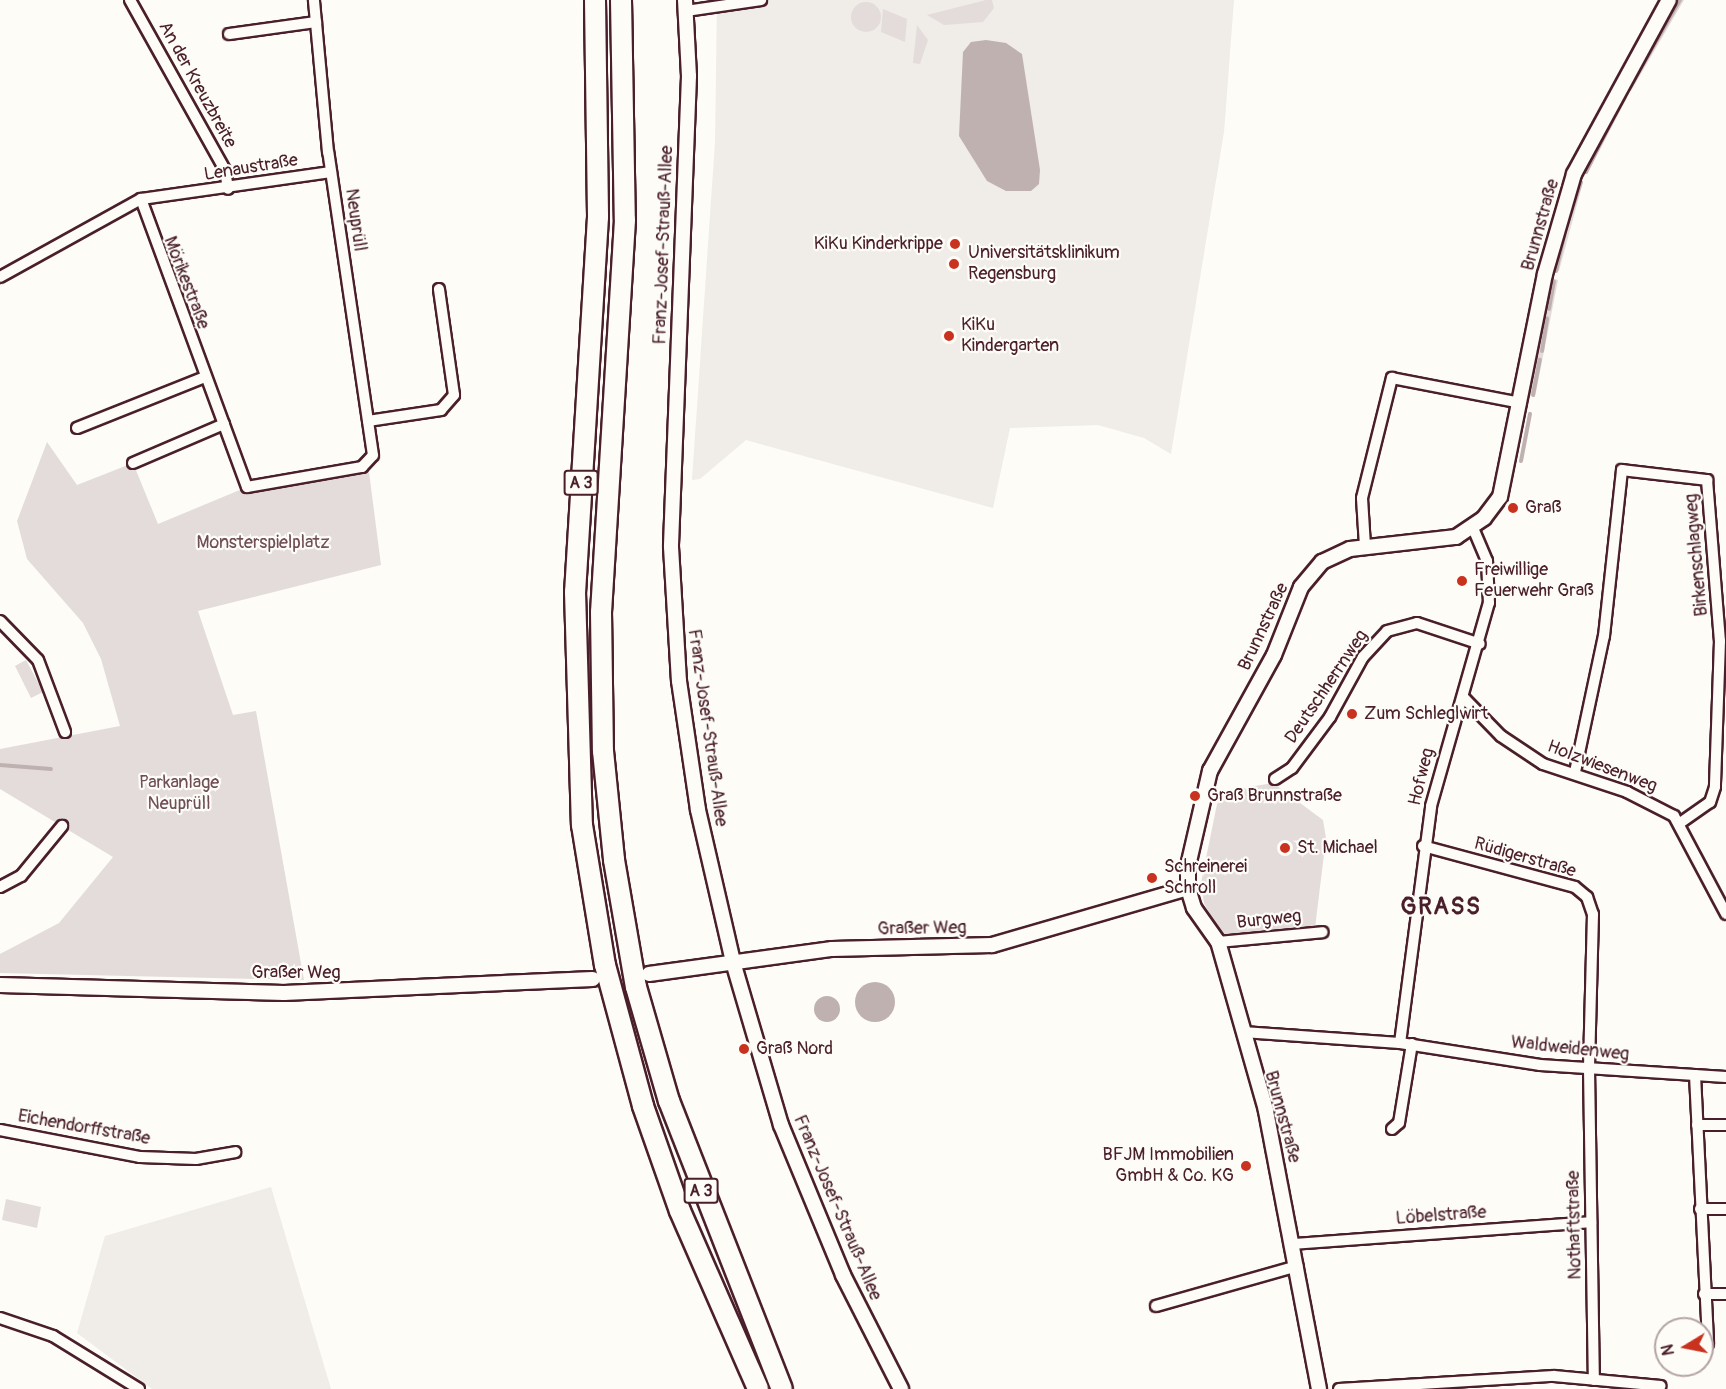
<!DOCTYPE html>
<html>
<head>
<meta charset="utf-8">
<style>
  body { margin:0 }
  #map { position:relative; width:1726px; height:1389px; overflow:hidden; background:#fdfcf7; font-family:Pangolin,sans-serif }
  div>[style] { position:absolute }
  .built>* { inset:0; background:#f0ece8 }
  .green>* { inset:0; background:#e3dcda }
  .round { border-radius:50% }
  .water>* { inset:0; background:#c0b1b1 }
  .stream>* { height:4px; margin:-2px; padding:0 2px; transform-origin:2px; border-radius:2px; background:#c0b1b1 }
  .roads { filter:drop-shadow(2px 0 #4a1f2b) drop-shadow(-2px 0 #4a1f2b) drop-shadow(0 2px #4a1f2b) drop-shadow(0 -2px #4a1f2b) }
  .minor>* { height:10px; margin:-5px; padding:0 5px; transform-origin:5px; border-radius:5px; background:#fdfcf7 }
  .tertiary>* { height:14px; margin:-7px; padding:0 7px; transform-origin:7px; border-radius:7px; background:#fdfcf7 }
  .motorway>* { height:20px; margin:-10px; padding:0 10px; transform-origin:10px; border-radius:10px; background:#fdfcf7 }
  .dots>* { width:16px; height:16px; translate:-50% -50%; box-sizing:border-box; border:3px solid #fdfcf7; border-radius:50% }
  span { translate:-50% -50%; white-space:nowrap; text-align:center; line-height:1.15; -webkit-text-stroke:4.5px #fdfcf7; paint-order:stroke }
  .shield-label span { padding:2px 4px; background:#fdfcf7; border:2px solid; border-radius:4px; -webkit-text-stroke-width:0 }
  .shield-label { font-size:16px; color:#4a1f2b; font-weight:700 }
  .street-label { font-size:18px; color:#4a1f2b }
  .poi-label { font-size:18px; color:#4a1f2b }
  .right { translate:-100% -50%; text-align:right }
  .left { translate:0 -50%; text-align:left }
  .park-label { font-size:18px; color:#704e57 }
  .district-label { font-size:24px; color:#4a1f2b; font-weight:700; letter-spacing:1.5px }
  .north { position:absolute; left:1654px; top:1317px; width:60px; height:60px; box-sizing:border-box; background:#fdfcf7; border:2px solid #b5a4a5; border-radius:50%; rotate:260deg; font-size:16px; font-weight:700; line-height:24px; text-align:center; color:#4a1f2b }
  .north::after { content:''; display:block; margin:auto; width:21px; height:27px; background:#c8321e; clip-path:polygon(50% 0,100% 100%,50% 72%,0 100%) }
</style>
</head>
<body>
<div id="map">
  <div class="built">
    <div style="clip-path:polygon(717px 0,1234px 0,1224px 132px,1171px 454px,1144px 438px,1098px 425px,1010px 428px,993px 508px,746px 440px,700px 479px,692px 480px,715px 142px)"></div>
    <div style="clip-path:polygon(271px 1187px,331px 1389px,152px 1389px,77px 1333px,105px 1236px)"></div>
  </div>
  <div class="green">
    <div style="clip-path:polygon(986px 0,992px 0,994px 8px,983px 22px,944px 25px,927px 15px)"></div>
    <div style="clip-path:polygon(1673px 0,1684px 0,1631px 91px,1623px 87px)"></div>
    <div class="round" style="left:851px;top:2px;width:30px;height:30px"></div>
    <div style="clip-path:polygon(883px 9px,907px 19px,905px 42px,881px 32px)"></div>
    <div style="clip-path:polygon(917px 25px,928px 40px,920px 64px,913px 63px)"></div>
    <div style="clip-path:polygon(1619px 94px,1627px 98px,1587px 174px,1579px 170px)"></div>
    <div style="clip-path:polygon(1576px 179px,1583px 182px,1559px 271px,1552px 271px)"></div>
    <div style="clip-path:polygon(1551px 278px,1558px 280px,1535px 397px,1528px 395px)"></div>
    <div style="clip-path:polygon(47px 442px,77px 485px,133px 463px,158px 524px,247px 487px,369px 472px,381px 565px,198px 611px,233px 715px,256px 711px,304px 980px,0 973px,0 954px,59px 923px,113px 857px,0 789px,0 749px,120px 726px,101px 659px,83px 623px,27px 559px,17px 521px)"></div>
    <div style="clip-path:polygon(26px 660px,43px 692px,31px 698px,15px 666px)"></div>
    <div style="clip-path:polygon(1273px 783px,1323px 820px,1326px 838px,1315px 928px,1222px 937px,1204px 903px,1201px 883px,1217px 804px,1229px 790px)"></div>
    <div style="clip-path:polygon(6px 1199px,41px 1207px,37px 1228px,2px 1220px)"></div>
  </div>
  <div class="water">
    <div style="clip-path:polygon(986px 40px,1006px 43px,1022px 54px,1040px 170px,1039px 184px,1031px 191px,1006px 191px,987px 181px,959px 136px,963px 52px,971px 42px)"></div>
    <div class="round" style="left:855px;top:982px;width:40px;height:40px"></div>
    <div class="round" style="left:814px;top:996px;width:26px;height:26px"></div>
  </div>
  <div class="stream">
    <div style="left:1629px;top:89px;width:103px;rotate:-60.2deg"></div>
    <div style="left:1586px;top:172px;width:84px;rotate:-63.1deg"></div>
    <div style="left:1567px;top:225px;width:45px;rotate:-72deg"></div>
    <div style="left:1556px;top:271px;width:37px;rotate:-77deg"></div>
    <div style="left:1549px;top:309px;width:28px;rotate:-80deg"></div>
    <div style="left:1542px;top:351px;width:33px;rotate:-81deg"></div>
    <div style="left:1533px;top:395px;width:36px;rotate:-79deg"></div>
    <div style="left:1521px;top:461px;width:48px;rotate:-79.2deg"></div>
    <div style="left:0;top:765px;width:51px;rotate:4.5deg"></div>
  </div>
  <div class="roads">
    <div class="minor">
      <div style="left:130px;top:0;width:195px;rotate:60.8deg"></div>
      <div style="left:225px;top:170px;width:19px;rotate:81deg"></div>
      <div style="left:686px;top:11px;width:76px;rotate:-8.3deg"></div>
      <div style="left:229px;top:34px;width:88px;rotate:-7.9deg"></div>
      <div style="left:141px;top:199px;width:307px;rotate:69.8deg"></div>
      <div style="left:247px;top:487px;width:117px;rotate:-9.9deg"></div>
      <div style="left:362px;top:467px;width:16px;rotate:-47deg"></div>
      <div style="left:373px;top:455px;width:306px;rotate:-98.4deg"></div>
      <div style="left:328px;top:152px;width:153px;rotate:-95.3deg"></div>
      <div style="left:0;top:277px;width:161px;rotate:-29deg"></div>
      <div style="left:141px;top:199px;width:192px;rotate:-8.1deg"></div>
      <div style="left:368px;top:421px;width:74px;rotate:-8.6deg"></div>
      <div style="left:441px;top:410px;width:20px;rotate:-49deg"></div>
      <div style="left:454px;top:395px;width:107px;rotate:-98.1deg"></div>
      <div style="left:77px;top:428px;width:138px;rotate:-21.7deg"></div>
      <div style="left:133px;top:463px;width:99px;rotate:-23.2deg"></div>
      <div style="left:1365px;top:546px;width:48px;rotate:-93.6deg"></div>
      <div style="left:1362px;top:498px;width:124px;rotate:-76deg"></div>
      <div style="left:1392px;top:378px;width:131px;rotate:11deg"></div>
      <div style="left:0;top:621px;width:54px;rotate:45.7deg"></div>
      <div style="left:38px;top:660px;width:77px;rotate:69.4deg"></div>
      <div style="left:1464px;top:698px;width:53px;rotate:45.8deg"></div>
      <div style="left:1501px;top:736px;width:50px;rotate:33.7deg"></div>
      <div style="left:1543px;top:764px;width:89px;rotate:18.4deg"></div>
      <div style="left:1627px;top:792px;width:53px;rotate:27.1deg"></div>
      <div style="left:1674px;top:816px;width:111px;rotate:62deg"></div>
      <div style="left:1575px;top:772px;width:139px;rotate:-78deg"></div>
      <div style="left:1604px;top:636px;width:167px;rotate:-83.8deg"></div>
      <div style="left:1622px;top:470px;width:86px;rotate:6.7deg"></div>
      <div style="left:1707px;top:480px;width:162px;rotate:85.4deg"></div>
      <div style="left:1720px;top:641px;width:146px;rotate:92deg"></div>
      <div style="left:1715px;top:787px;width:16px;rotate:108deg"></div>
      <div style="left:1710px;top:802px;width:37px;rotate:145deg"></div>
      <div style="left:1275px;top:779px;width:20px;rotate:-33deg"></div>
      <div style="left:1292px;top:768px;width:64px;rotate:-53.3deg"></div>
      <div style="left:1330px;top:717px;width:68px;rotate:-61.2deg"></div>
      <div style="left:1363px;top:657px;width:35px;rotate:-47deg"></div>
      <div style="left:1387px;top:631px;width:31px;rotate:-15deg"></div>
      <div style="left:1417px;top:623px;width:66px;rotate:18.4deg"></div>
      <div style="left:1423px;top:846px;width:157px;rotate:15.1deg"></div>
      <div style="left:1575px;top:887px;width:16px;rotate:40deg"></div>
      <div style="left:1587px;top:897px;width:18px;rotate:71deg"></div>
      <div style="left:1593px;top:914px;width:155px;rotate:91.5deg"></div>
      <div style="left:1589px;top:1069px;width:311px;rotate:89.1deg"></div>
      <div style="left:0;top:887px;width:24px;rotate:-28deg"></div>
      <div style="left:21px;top:876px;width:65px;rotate:-50.6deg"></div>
      <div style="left:1218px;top:942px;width:105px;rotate:-5.4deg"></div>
      <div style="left:1243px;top:1032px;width:157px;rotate:4deg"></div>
      <div style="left:1400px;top:1043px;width:142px;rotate:8.9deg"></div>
      <div style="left:1540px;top:1065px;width:186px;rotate:3.7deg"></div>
      <div style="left:1400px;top:1043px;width:239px;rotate:-82.5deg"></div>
      <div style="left:1431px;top:806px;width:211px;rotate:-74.1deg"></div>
      <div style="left:1489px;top:603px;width:42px;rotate:-92.7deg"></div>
      <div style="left:1487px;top:561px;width:36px;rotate:-113deg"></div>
      <div style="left:1695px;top:1075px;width:269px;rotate:87.2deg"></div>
      <div style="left:1697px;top:1125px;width:29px"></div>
      <div style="left:1392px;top:1129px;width:9px;rotate:-41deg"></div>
      <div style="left:1399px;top:1123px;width:80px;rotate:-80.7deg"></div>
      <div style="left:0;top:1130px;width:143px;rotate:10.9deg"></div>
      <div style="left:140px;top:1157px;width:56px;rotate:2deg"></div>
      <div style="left:196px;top:1159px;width:40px;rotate:-10deg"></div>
      <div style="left:1700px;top:1209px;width:26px"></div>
      <div style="left:1293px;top:1244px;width:299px;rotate:-4.2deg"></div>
      <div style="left:1704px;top:1294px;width:22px"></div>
      <div style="left:1156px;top:1306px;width:147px;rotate:-15.8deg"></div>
      <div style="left:0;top:1318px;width:56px;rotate:18.8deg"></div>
      <div style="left:53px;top:1336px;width:101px;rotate:31.6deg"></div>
      <div style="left:1339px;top:1389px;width:215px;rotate:-3.5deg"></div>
      <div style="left:1554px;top:1376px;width:107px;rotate:5.3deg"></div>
    </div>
    <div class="tertiary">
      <div style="left:685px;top:0;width:76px;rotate:87deg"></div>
      <div style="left:689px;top:76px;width:471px;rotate:92.2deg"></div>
      <div style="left:671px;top:547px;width:134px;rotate:86.6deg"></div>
      <div style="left:679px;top:681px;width:130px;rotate:81.6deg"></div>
      <div style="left:698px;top:810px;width:156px;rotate:77deg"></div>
      <div style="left:733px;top:962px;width:170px;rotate:73.6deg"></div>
      <div style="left:781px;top:1125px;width:162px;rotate:67.5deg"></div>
      <div style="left:843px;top:1275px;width:128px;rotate:63deg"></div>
      <div style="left:649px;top:974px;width:185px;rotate:-7.8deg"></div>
      <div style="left:832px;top:949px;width:160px;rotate:-1.4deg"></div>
      <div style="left:992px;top:945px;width:204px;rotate:-16.2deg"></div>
      <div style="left:0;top:985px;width:284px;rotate:1.6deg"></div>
      <div style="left:284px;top:993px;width:309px;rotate:-2.6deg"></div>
      <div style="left:1319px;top:1389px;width:284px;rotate:-100.8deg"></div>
      <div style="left:1266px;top:1110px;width:175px;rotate:-105.9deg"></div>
      <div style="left:1218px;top:942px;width:42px;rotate:-125.2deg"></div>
      <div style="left:1194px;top:908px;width:21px;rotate:-107deg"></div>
      <div style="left:1188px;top:888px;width:22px;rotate:-90deg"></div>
      <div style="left:1188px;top:866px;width:98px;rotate:-77deg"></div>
      <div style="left:1210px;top:771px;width:132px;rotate:-61.1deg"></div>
      <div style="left:1274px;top:655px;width:73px;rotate:-68.3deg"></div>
      <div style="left:1301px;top:587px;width:33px;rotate:-50deg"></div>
      <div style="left:1322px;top:562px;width:31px;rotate:-25deg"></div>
      <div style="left:1350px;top:549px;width:107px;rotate:-6.5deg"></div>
      <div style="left:1456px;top:537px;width:34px;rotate:-34deg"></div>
      <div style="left:1484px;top:518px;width:26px;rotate:-53deg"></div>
      <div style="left:1500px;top:497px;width:227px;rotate:-78.6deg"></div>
      <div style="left:1545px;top:274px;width:104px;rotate:-73.8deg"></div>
      <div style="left:1574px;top:174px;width:198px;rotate:-61.4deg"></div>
    </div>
    <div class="motorway">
      <div style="left:595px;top:0;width:217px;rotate:89.2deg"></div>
      <div style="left:598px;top:217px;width:376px;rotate:93.5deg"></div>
      <div style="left:575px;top:592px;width:233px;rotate:88.3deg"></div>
      <div style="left:582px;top:825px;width:142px;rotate:80.7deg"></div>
      <div style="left:605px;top:965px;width:146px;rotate:74.9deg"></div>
      <div style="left:643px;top:1106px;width:111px;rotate:70.6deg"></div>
      <div style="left:680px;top:1211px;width:194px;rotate:66.3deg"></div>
      <div style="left:621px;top:0;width:220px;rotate:89deg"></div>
      <div style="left:625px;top:220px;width:393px;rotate:93.5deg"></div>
      <div style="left:601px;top:612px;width:139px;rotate:89.2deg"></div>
      <div style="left:603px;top:751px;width:110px;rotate:84.2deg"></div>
      <div style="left:614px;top:860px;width:129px;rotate:80.2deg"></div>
      <div style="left:636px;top:987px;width:119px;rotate:73.9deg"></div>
      <div style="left:669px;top:1101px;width:309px;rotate:68.6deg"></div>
    </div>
  </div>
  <div class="dots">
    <div style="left:955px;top:244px;background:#c8321e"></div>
    <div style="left:954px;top:264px;background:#c8321e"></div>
    <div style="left:949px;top:336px;background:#c8321e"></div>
    <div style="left:1513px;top:508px;background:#c8321e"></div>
    <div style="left:1462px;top:581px;background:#c8321e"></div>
    <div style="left:1352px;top:714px;background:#c8321e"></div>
    <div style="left:1195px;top:796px;background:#c8321e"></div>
    <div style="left:1285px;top:848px;background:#c8321e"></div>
    <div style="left:1152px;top:878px;background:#c8321e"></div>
    <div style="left:744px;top:1049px;background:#c8321e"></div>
    <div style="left:1246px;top:1166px;background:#c8321e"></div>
  </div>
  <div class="shield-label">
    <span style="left:581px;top:483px">A 3</span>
    <span style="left:701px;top:1191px">A 3</span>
  </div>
  <div class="street-label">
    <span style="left:197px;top:85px;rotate:61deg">An der Kreuzbreite</span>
    <span style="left:251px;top:168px;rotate:-9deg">Lenaustraße</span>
    <span style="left:355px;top:220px;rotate:82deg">Neuprüll</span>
    <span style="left:1541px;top:225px;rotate:-74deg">Brunnstraße</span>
    <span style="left:664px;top:245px;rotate:-88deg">Franz-Josef-Strauß-Allee</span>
    <span style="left:186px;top:283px;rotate:69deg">Mörikestraße</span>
    <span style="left:1697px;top:555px;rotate:-95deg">Birkenschlagweg</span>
    <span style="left:1264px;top:627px;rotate:-65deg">Brunnstraße</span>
    <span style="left:1327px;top:687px;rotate:-56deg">Deutschherrnweg</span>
    <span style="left:707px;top:728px;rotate:82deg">Franz-Josef-Strauß-Allee</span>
    <span style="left:1602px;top:767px;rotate:21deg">Holzwiesenweg</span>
    <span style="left:1422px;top:777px;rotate:-76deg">Hofweg</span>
    <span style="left:1525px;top:858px;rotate:16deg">Rüdigerstraße</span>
    <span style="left:1269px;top:920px;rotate:-6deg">Burgweg</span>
    <span style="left:922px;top:929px;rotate:-1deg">Graßer Weg</span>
    <span style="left:296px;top:973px">Graßer Weg</span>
    <span style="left:1570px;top:1049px;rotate:6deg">Waldweidenweg</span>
    <span style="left:1282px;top:1117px;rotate:75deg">Brunnstraße</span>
    <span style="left:84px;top:1128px;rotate:10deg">Eichendorffstraße</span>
    <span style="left:837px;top:1208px;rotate:67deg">Franz-Josef-Strauß-Allee</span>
    <span style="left:1441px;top:1216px;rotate:-4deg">Löbelstraße</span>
    <span style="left:1575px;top:1225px;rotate:-91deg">Nothaftstraße</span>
  </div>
  <div class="poi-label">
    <span class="right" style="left:943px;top:244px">KiKu Kinderkrippe</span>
    <span class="left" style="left:968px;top:264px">Universitätsklinikum<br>Regensburg</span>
    <span class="left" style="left:961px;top:336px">KiKu<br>Kindergarten</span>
    <span class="left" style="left:1525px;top:508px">Graß</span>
    <span class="left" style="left:1474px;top:581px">Freiwillige<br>Feuerwehr Graß</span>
    <span class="left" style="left:1364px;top:714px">Zum Schleglwirt</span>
    <span class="left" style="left:1207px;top:796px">Graß Brunnstraße</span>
    <span class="left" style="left:1297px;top:848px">St. Michael</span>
    <span class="left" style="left:1164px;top:878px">Schreinerei<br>Schroll</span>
    <span class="left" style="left:756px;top:1049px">Graß Nord</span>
    <span class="right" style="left:1234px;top:1166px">BFJM Immobilien<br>GmbH &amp; Co. KG</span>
  </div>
  <div class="park-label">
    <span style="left:263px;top:543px">Monsterspielplatz</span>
    <span style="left:179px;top:794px">Parkanlage<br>Neuprüll</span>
  </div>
  <div class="district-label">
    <span style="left:1441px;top:907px">GRASS</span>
  </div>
  <div class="north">N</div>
</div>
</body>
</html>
